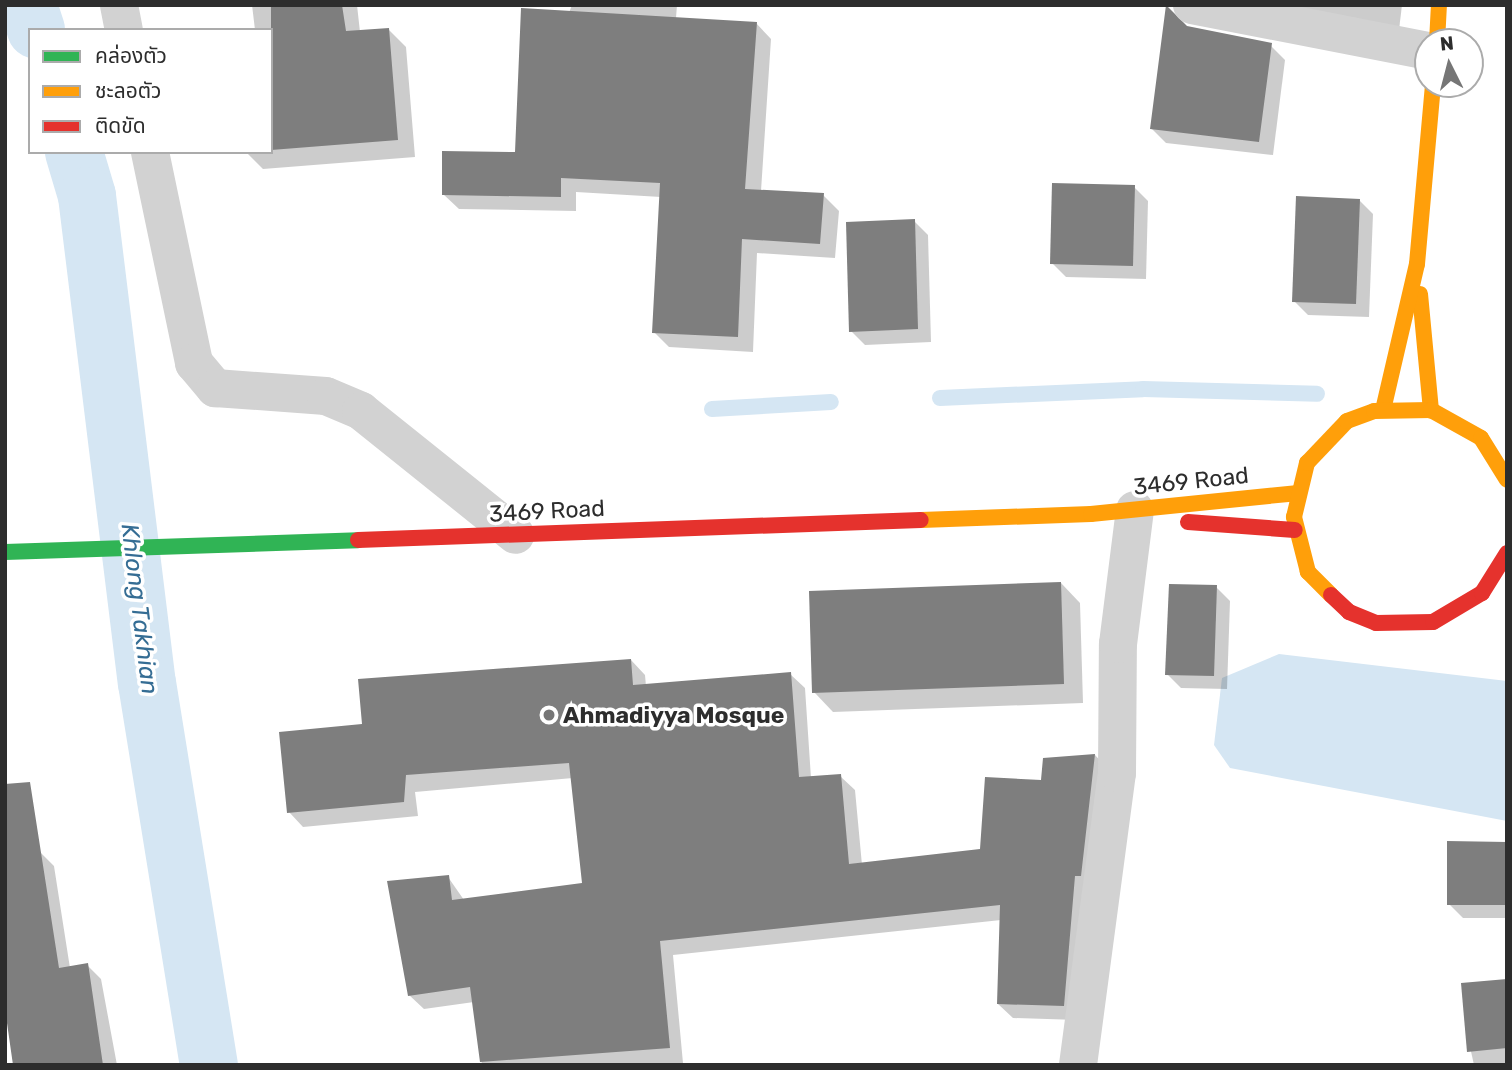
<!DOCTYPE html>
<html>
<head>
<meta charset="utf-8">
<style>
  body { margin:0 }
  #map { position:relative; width:1512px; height:1070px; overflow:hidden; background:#fff; font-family:Rubik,"Noto Sans Thai",sans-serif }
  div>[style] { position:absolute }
  .water>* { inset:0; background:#d5e6f3 }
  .shadow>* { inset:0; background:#0003 }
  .stream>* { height:16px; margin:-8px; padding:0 8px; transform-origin:8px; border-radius:8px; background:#d5e6f3 }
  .canal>* { height:58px; margin:-29px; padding:0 29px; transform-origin:29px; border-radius:29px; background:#d5e6f3 }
  .building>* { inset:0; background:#7e7e7e }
  .street>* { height:38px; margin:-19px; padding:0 19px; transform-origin:19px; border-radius:19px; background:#d2d2d2 }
  .fast>* { height:16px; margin:-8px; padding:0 8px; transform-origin:8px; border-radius:8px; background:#30b455 }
  .slow>* { height:16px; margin:-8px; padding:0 8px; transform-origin:8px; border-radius:8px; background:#ff9f0a }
  .jam>* { height:16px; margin:-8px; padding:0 8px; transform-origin:8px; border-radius:8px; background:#e5322d }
  .dots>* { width:19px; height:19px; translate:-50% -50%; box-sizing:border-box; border:4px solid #fff; border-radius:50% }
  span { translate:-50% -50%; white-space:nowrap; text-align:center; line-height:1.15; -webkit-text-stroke:7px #fff; paint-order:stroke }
  .street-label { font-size:23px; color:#2d2d2d }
  .poi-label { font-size:23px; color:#2d2d2d; font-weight:700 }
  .left { translate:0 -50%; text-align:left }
  .water-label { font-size:24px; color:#356d94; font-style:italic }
  .frame { position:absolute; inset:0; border:7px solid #2d2d2d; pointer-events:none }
  .legend { position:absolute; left:28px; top:28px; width:245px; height:126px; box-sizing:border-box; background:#fff; border:2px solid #ababab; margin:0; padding:9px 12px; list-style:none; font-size:21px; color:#2d2d2d }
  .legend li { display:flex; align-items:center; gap:14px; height:35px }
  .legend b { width:35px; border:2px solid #ababab }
  .north { position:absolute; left:1414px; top:28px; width:70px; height:70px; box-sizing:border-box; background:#fff; border:2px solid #ababab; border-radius:50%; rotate:354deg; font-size:19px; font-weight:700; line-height:28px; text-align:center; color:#2d2d2d }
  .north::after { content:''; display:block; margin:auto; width:24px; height:32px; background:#767676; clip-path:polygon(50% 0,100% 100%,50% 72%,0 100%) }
</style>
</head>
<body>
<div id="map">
  <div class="water">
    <div style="clip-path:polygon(1279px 654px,1507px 681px,1507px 821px,1230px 768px,1214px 745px,1222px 678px)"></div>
  </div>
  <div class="shadow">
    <div style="clip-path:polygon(252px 5px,357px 5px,360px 32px,388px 29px,406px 47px,415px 157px,263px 169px,246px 152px,271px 152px,271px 30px,255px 30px)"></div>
    <div style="clip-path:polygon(572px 5px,677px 5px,676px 18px,756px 23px,771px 39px,761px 191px,823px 195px,839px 211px,835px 258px,757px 253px,753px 352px,669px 347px,654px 332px,661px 197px,576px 192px,576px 211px,459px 209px,443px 194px,516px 154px)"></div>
    <div style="clip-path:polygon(1297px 5px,1402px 5px,1399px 30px,1312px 20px)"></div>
    <div style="clip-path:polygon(1271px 46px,1285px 60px,1273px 155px,1166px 143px,1152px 129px)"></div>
    <div style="clip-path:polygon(1134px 187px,1148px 201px,1146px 279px,1066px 277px,1052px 263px)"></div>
    <div style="clip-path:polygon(1359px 200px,1373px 214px,1369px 317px,1308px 315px,1294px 301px)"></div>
    <div style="clip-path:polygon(914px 221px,928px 235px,931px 342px,865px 345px,851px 331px)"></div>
    <div style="clip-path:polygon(1061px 583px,1080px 603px,1083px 703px,833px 712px,814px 692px)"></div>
    <div style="clip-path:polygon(1216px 587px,1230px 601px,1227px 689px,1181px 688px,1167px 674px)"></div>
    <div style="clip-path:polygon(631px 660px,645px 675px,646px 686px,790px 674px,805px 688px,811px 778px,840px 776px,855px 790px,862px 865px,982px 850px,1043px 781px,1095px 755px,1109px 770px,1078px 1020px,1013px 1018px,998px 1004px,1001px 920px,673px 955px,683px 1063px,715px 1065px,482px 1065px,474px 1002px,424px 1009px,409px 995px,448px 877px,464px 900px,584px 884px,573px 778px,415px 792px,418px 816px,303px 827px,289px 812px,364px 726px)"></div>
    <div style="clip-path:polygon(1507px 843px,1507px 918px,1463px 918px,1449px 904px)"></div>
    <div style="clip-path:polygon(40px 852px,54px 866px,70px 968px,87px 965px,101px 979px,117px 1065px,14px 1065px)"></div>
    <div style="clip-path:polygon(1507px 981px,1507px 1065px,1474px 1065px,1468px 1038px)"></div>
  </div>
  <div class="stream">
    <div style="left:940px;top:398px;width:203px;rotate:-2.5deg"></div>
    <div style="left:1143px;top:389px;width:174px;rotate:1.6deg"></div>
    <div style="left:712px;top:409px;width:119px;rotate:-3.4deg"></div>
  </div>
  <div class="canal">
    <div style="left:28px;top:5px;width:26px;rotate:72deg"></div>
    <div style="left:74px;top:152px;width:46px;rotate:73.5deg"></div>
    <div style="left:87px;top:196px;width:491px;rotate:83deg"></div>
    <div style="left:147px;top:683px;width:387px;rotate:80.8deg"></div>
  </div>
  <div class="building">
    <div style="clip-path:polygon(271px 5px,342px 5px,346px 31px,389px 28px,398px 140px,271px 150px)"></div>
    <div style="clip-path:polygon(1166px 5px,1187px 26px,1272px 43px,1259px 142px,1150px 129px)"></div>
    <div style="clip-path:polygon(521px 8px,757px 22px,745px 189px,824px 193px,820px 244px,742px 239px,738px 337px,652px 333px,660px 183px,561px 178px,561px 197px,442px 195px,442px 151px,515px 152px)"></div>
    <div style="clip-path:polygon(1052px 183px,1135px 185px,1133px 266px,1050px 264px)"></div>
    <div style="clip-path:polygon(1296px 196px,1360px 199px,1356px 304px,1292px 302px)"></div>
    <div style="clip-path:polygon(915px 219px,918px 329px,849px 332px,846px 222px)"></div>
    <div style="clip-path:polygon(1061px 582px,1064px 684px,812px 693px,809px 591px)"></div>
    <div style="clip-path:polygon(1169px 584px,1217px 585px,1214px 676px,1165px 675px)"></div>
    <div style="clip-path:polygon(631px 659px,633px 685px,791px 672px,799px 777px,841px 774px,849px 864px,980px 849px,985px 777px,1041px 780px,1043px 758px,1095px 754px,1081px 876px,1075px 876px,1064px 1006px,997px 1004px,1000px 905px,660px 941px,670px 1048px,480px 1062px,470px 987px,408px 996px,387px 881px,449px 875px,452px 900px,582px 883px,569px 763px,406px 775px,404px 802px,287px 813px,279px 732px,362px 724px,358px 679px)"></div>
    <div style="clip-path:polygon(30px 782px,59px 968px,88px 963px,103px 1065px,13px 1065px,5px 1009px,5px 784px)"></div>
    <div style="clip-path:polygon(1447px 841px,1507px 842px,1507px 905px,1447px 905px)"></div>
    <div style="clip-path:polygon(1507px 979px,1507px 1048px,1467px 1052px,1461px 983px)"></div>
  </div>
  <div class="street">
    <div style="left:119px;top:5px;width:25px;rotate:79deg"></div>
    <div style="left:1192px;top:5px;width:240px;rotate:11deg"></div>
    <div style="left:150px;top:152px;width:216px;rotate:78.2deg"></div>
    <div style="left:194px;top:363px;width:33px;rotate:50deg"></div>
    <div style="left:215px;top:388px;width:111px;rotate:4.1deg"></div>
    <div style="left:326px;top:396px;width:38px;rotate:23deg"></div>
    <div style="left:361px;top:411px;width:198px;rotate:38.7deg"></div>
    <div style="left:1078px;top:1065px;width:295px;rotate:-82.4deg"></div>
    <div style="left:1117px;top:773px;width:129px;rotate:-89.6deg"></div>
    <div style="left:1118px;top:644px;width:135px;rotate:-82.8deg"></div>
  </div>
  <div class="fast">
    <div style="left:5px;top:552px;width:353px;rotate:-1.9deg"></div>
  </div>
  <div class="slow">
    <div style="left:1437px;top:42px;width:37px;rotate:-87deg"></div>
    <div style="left:1420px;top:294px;width:117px;rotate:84.6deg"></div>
    <div style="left:1383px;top:410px;width:150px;rotate:-76.9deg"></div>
    <div style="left:1417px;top:264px;width:181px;rotate:-84.9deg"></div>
    <div style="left:921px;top:520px;width:170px;rotate:-2deg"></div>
    <div style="left:1091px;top:514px;width:206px;rotate:-5.8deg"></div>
    <div style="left:1331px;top:595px;width:33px;rotate:-135deg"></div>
    <div style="left:1308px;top:572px;width:57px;rotate:-104.3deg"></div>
    <div style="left:1294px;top:517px;width:56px;rotate:-76.5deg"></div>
    <div style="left:1307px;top:463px;width:58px;rotate:-46.4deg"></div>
    <div style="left:1347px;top:421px;width:29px;rotate:-20deg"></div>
    <div style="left:1374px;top:411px;width:57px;rotate:-1deg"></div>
    <div style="left:1431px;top:410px;width:57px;rotate:29.2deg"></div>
    <div style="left:1481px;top:438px;width:49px;rotate:58.2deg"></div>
  </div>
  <div class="jam">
    <div style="left:1188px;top:522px;width:107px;rotate:4.3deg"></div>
    <div style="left:358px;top:540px;width:563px;rotate:-2.03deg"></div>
    <div style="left:1331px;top:595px;width:25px;rotate:43deg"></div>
    <div style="left:1349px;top:612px;width:29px;rotate:22deg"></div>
    <div style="left:1376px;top:623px;width:57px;rotate:-1deg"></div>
    <div style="left:1433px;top:622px;width:57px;rotate:-30.6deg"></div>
    <div style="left:1482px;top:593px;width:47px;rotate:-58deg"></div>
  </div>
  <div class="dots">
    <div style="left:549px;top:715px;background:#767676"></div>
  </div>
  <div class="street-label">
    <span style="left:1191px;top:481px;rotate:-6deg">3469 Road</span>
    <span style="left:547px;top:511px;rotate:-3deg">3469 Road</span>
  </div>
  <div class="poi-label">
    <span class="left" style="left:563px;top:715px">Ahmadiyya Mosque</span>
  </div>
  <div class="water-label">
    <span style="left:139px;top:609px;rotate:83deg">Khlong Takhian</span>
  </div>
  <div class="frame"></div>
  <ul class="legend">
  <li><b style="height:9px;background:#30b455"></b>คล่องตัว</li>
  <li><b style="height:9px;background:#ff9f0a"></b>ชะลอตัว</li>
  <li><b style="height:9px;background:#e5322d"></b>ติดขัด</li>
  </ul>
  <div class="north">N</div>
</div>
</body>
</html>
